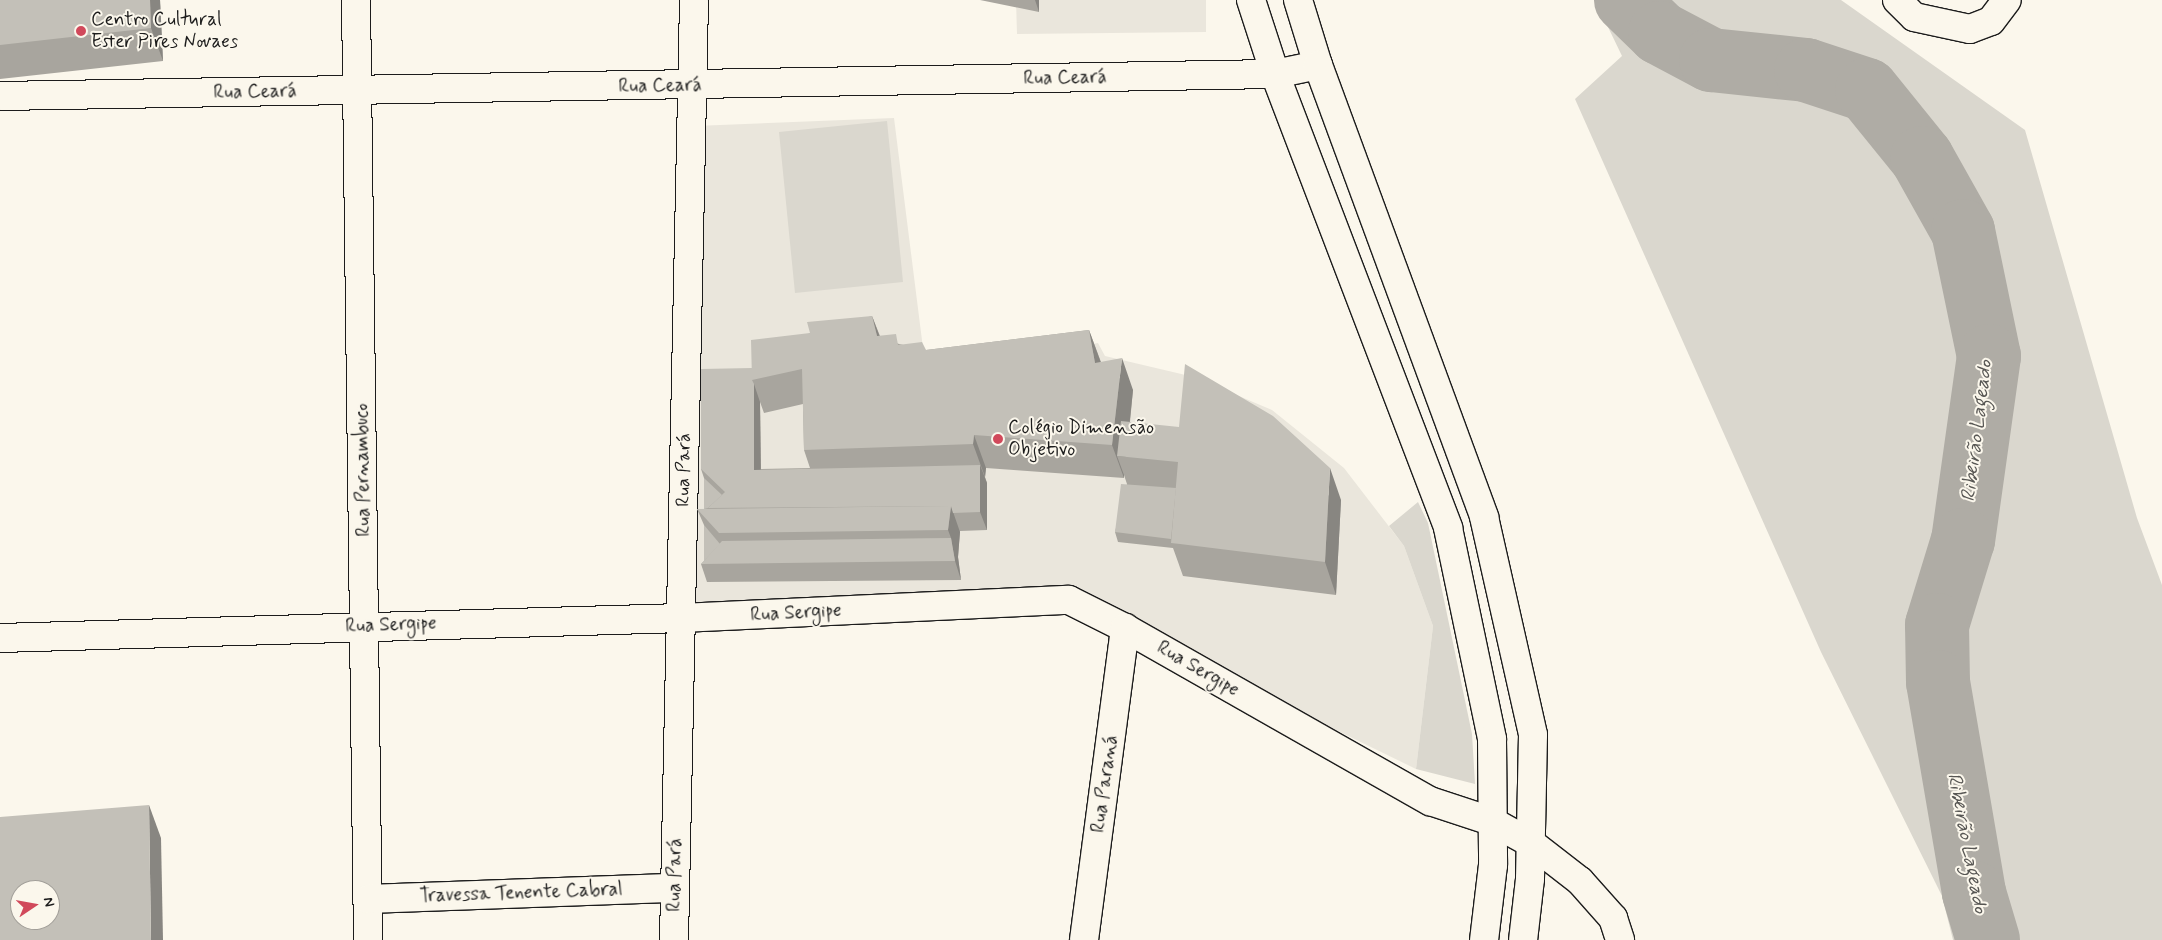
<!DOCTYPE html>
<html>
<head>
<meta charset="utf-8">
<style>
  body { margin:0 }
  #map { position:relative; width:2162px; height:940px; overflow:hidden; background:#fbf7ec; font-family:Mynerve,sans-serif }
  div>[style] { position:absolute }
  .built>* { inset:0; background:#eae6dc }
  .green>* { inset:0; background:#dad7ce }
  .river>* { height:64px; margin:-32px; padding:0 32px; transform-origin:32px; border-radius:32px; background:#afaca5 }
  .roads { filter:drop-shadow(1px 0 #1c1c1c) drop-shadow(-1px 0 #1c1c1c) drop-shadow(0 1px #1c1c1c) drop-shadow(0 -1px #1c1c1c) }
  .street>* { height:28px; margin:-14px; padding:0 14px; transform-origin:14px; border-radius:14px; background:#fbf7ec }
  .secondary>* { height:28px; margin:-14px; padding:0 14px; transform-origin:14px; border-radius:14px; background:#fbf7ec }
  .wall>* { inset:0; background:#a8a59e }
  .shaded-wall>* { inset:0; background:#888681 }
  .building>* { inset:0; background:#c3c0b8 }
  .dots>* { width:14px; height:14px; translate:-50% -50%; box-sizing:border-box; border:2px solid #fbf7ec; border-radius:50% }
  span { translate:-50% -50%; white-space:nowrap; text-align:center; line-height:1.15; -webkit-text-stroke:4px #fbf7ec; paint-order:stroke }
  .poi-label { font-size:19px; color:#1c1c1c }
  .left { translate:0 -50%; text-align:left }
  .street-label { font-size:19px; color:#1c1c1c }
  .water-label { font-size:20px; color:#575653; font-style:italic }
  .north { position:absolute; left:10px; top:880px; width:50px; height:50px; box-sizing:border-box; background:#fbf7ec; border:1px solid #a29f99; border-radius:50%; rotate:78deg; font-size:14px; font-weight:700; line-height:20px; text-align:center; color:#1c1c1c }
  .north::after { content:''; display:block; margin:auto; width:18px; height:22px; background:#d1495b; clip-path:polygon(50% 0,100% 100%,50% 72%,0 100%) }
</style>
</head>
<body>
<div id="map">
  <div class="built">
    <div style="clip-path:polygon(1016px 0,1206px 0,1206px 32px,1017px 34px)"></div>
    <div style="clip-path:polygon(894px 118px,926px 372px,1098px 343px,1105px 356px,1194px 377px,1272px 410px,1344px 468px,1404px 546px,1433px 626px,1416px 769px,1068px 599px,684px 617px,695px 126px)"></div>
  </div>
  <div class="green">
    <div style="clip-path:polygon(1595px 0,1841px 0,2025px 130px,2137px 518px,2162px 585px,2162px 940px,1953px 940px,1942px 896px,1821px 652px,1575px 99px,1622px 56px)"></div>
    <div style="clip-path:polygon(887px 121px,903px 282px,795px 293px,779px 132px)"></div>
    <div style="clip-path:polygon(1418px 502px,1428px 523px,1472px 734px,1475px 784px,1416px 769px,1433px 626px,1404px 546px,1389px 526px)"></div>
  </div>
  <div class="river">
    <div style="left:1626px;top:0;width:47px;rotate:44.1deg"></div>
    <div style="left:1660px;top:33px;width:58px;rotate:27.9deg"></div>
    <div style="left:1711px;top:60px;width:96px;rotate:6deg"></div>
    <div style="left:1806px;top:70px;width:64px;rotate:18.2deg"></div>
    <div style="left:1867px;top:90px;width:87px;rotate:51deg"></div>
    <div style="left:1922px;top:158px;width:84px;rotate:60.7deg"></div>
    <div style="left:1963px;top:231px;width:128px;rotate:78.3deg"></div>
    <div style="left:1989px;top:356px;width:186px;rotate:98deg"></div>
    <div style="left:1963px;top:540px;width:89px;rotate:107deg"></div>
    <div style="left:1937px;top:625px;width:57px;rotate:89deg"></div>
    <div style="left:1938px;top:682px;width:214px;rotate:80.3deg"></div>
    <div style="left:1974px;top:893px;width:49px;rotate:73.4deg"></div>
  </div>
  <div class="roads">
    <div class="street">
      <div style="left:356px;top:0;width:940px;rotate:89.27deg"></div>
      <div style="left:1897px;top:0;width:24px;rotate:45deg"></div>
      <div style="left:1914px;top:17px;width:57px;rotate:12.1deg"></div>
      <div style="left:1970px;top:29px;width:22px;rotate:-21deg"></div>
      <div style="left:1991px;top:21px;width:26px;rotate:-53deg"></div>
      <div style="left:0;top:96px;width:1275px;rotate:-0.99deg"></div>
      <div style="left:1275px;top:74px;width:44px;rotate:-11.8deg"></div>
      <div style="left:0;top:638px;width:681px;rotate:-1.68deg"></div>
      <div style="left:681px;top:618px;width:388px;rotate:-2.7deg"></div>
      <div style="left:1069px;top:600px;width:63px;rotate:26.6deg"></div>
      <div style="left:1125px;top:628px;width:351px;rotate:29.6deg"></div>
      <div style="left:1430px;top:801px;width:64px;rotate:18.2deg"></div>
      <div style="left:1491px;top:821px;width:46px;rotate:28.8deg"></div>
      <div style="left:1531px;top:843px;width:62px;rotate:37.8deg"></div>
      <div style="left:1580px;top:881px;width:50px;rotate:48.3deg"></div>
      <div style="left:1613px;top:918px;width:23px;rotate:72deg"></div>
      <div style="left:368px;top:899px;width:307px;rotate:-2.1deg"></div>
      <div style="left:674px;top:940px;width:940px;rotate:-88.78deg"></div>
      <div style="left:1084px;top:940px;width:315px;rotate:-82.5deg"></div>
    </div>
    <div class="secondary">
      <div style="left:1251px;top:0;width:78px;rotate:72deg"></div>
      <div style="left:1275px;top:74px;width:486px;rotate:69.1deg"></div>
      <div style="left:1448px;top:528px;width:216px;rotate:78.2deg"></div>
      <div style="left:1492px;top:739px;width:126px;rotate:89.5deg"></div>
      <div style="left:1493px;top:865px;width:76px;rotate:96.8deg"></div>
      <div style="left:1298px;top:0;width:68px;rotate:72.9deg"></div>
      <div style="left:1318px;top:65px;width:482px;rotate:69.8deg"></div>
      <div style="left:1484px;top:517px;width:223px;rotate:77.3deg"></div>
      <div style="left:1533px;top:735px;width:144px;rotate:91.2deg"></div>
      <div style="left:1530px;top:879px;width:61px;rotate:96.5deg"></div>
    </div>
  </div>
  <div class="wall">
    <div style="clip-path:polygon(0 0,160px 0,163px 61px,0 79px)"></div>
    <div style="clip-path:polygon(980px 0,1039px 0,1039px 12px)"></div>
    <div style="clip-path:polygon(evenodd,872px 316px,880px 336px,899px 344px,926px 350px,1089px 330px,1101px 362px,1133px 390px,1130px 422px,1341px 500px,1336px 595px,1183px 576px,1173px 548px,1118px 542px,1115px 532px,1127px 484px,1124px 475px,1124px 478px,986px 468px,985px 477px,987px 483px,987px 530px,960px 531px,958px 557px,961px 580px,707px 582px,701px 564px,704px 561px,704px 525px,697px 509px,704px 509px,704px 478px,701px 469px,752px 368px,810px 333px,872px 316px,760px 402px,764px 413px,803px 404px,804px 450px,810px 468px,761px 469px,760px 402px)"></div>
  </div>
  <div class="shaded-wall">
    <div style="clip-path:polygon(150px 0,160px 0,163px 61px,151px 28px)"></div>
    <div style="clip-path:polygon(1035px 0,1039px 0,1039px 12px)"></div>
    <div style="clip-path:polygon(872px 316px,884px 348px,877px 336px)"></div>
    <div style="clip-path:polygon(1089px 330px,1101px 363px,1095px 363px)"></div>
    <div style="clip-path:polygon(1122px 358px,1133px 390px,1126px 457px,1117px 456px,1124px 475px,1124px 478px,1112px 445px)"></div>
    <div style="clip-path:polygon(754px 384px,760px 402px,761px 488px,754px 470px)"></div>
    <div style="clip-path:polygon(974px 435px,986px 468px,985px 477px,973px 444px)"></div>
    <div style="clip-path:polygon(980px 465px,987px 483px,987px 530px,980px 512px)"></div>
    <div style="clip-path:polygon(1330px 468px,1341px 500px,1336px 595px,1325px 562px)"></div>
    <div style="clip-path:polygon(951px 506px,960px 532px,958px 557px,961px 580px,955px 561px,951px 538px,948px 530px)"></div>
    <div style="clip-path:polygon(149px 805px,161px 838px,163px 940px,151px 940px)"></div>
  </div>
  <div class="building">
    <div style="clip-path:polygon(0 0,150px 0,151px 28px,0 45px)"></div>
    <div style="clip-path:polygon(872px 316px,877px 336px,896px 334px,898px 345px,922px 342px,926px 350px,1089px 330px,1095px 363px,1122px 358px,1112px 445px,974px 435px,973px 444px,804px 450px,802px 369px,752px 380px,751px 340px,810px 333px,807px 322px)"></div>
    <div style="clip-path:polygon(1185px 364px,1273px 416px,1330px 468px,1325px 562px,1171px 543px,1178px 462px,1117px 456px,1121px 421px,1179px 427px)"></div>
    <div style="clip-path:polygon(752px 368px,752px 380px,754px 384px,754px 470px,980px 465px,980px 512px,953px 513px,951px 506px,708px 508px,725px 492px,701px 469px,701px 369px)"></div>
    <div style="clip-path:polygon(704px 478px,722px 495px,708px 508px,704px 509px)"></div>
    <div style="clip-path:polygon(1121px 484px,1176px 488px,1171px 539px,1115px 532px)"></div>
    <div style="clip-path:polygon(951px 506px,948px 530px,719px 533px,697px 509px)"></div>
    <div style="clip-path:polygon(704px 525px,720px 544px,704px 561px)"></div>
    <div style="clip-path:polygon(951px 538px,955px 561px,701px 564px,722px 541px)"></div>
    <div style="clip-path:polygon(evenodd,149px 805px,151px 940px,0 940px,0 817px,149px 805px,20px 890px,50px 890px,50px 920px,20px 920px,20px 890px)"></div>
  </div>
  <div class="dots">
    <div style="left:81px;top:31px;background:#d1495b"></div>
    <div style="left:998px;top:439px;background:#d1495b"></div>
  </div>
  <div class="poi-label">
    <span class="left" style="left:91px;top:31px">Centro Cultural<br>Ester Pires Novaes</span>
    <span class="left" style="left:1008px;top:439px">Colégio Dimensão<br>Objetivo</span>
  </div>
  <div class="street-label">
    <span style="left:1065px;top:78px;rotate:-1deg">Rua Ceará</span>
    <span style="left:660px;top:86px;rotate:-1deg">Rua Ceará</span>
    <span style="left:255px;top:92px;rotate:-1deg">Rua Ceará</span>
    <span style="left:363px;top:470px;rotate:-91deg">Rua Pernambuco</span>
    <span style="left:684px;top:470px;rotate:-89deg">Rua Pará</span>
    <span style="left:796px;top:613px;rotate:-3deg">Rua Sergipe</span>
    <span style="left:391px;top:625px;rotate:-2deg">Rua Sergipe</span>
    <span style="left:1198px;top:669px;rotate:30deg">Rua Sergipe</span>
    <span style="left:1105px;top:784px;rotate:-82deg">Rua Paraná</span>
    <span style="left:675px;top:875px;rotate:-89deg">Rua Pará</span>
    <span style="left:521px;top:893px;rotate:-2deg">Travessa Tenente Cabral</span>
  </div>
  <div class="water-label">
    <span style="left:1977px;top:431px;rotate:-83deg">Ribeirão Lageado</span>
    <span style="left:1967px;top:843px;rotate:79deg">Ribeirão Lageado</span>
  </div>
  <div class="north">N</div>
</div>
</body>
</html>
